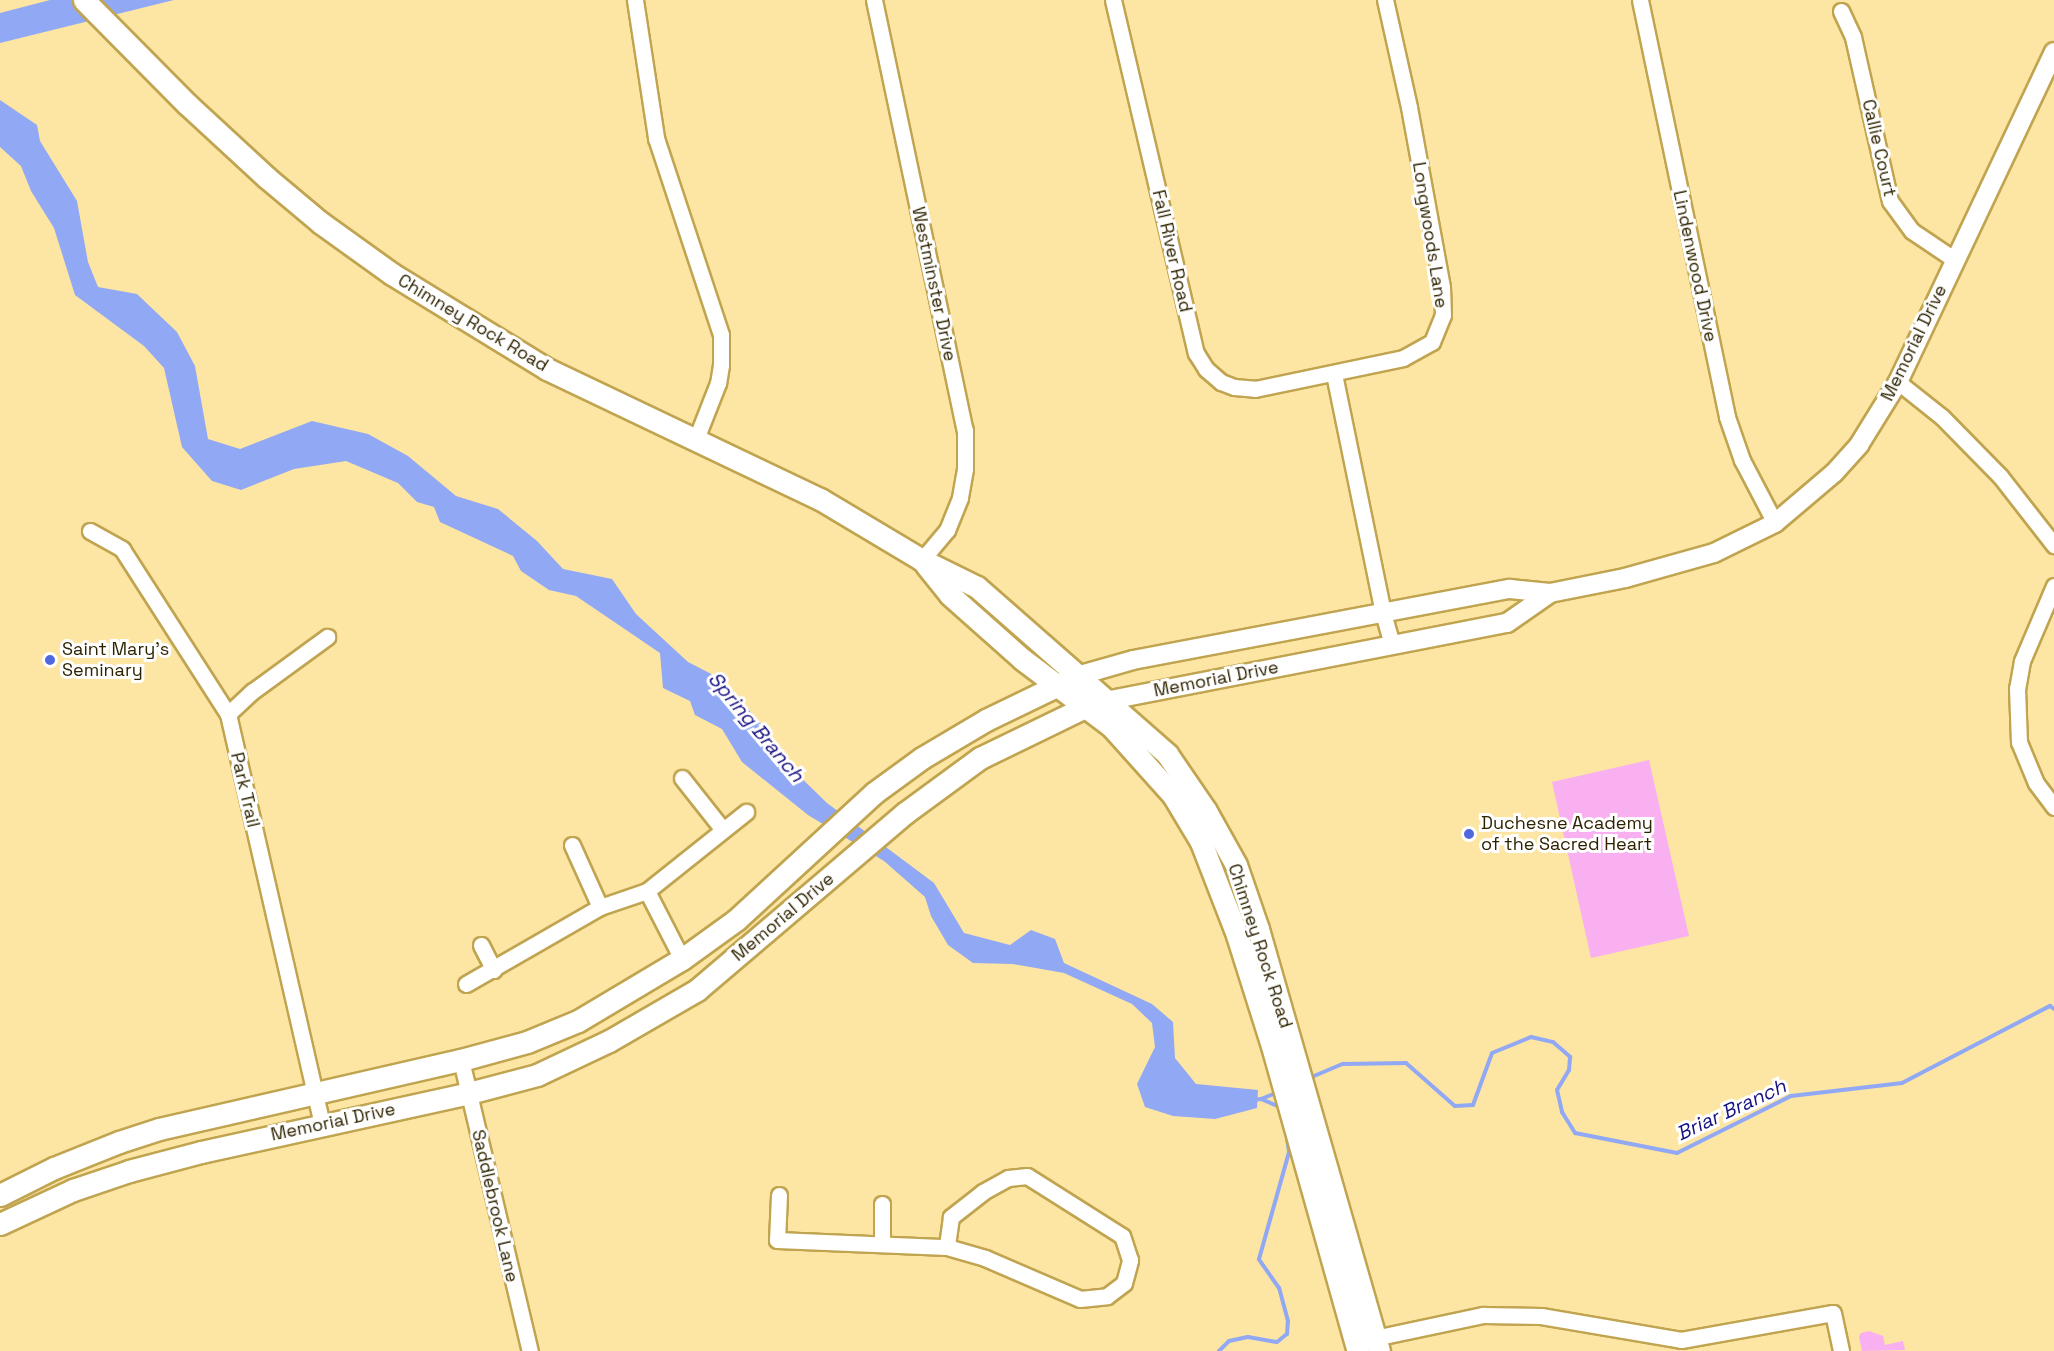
<!DOCTYPE html>
<html>
<head>
<meta charset="utf-8">
<style>
  body { margin:0 }
  #map { position:relative; width:2054px; height:1351px; overflow:hidden; background:#fde5a4; font-family:"Space Grotesk",sans-serif }
  div>[style] { position:absolute }
  .green>* { inset:0; background:#f9b0f0 }
  .water>* { inset:0; background:#91a8f4 }
  .stream>* { height:4px; margin:-2px; padding:0 2px; transform-origin:2px; border-radius:2px; background:#91a8f4 }
  .roads { filter:drop-shadow(2px 0 #c0a450) drop-shadow(-2px 0 #c0a450) drop-shadow(0 2px #c0a450) drop-shadow(0 -2px #c0a450) }
  .minor>* { height:15px; margin:-7.5px; padding:0 7.5px; transform-origin:7.5px; border-radius:7.5px; background:#fff }
  .tertiary>* { height:18px; margin:-9px; padding:0 9px; transform-origin:9px; border-radius:9px; background:#fff }
  .secondary>* { height:21px; margin:-10.5px; padding:0 10.5px; transform-origin:10.5px; border-radius:10.5px; background:#fff }
  .dots>* { width:16px; height:16px; translate:-50% -50%; box-sizing:border-box; border:3px solid #fff; border-radius:50% }
  span { translate:-50% -50%; white-space:nowrap; text-align:center; line-height:1.15; -webkit-text-stroke:6px #fff; paint-order:stroke }
  .street-label { font-size:18px; color:#2e2300 }
  .poi-label { font-size:18px; color:#2e2300 }
  .left { translate:0 -50%; text-align:left }
  .water-label { font-size:20px; color:#161080; font-style:italic }
</style>
</head>
<body>
<div id="map">
  <div class="green">
    <div style="clip-path:polygon(1649px 760px,1689px 936px,1591px 958px,1552px 782px)"></div>
    <div style="clip-path:polygon(1869px 1331px,1883px 1336px,1885px 1345px,1903px 1341px,1905px 1350px,1862px 1351px,1859px 1337px,1861px 1333px)"></div>
  </div>
  <div class="water">
    <div style="clip-path:polygon(50px 0,174px 0,0 43px,0 13px)"></div>
    <div style="clip-path:polygon(0 100px,37px 125px,40px 141px,77px 201px,88px 262px,98px 287px,137px 294px,177px 332px,195px 366px,208px 439px,240px 449px,312px 421px,368px 434px,408px 456px,456px 496px,498px 509px,537px 541px,563px 569px,612px 579px,636px 614px,688px 662px,723px 680px,762px 725px,788px 765px,827px 803px,934px 883px,964px 933px,1010px 945px,1031px 930px,1055px 939px,1064px 963px,1152px 1004px,1173px 1022px,1175px 1058px,1196px 1084px,1258px 1090px,1257px 1108px,1215px 1119px,1173px 1116px,1145px 1107px,1137px 1084px,1155px 1047px,1152px 1023px,1132px 1004px,1064px 973px,1013px 964px,973px 963px,948px 945px,931px 916px,925px 897px,884px 861px,808px 815px,742px 762px,722px 729px,695px 715px,690px 701px,663px 688px,660px 653px,576px 596px,549px 590px,521px 571px,513px 556px,440px 522px,434px 507px,417px 502px,398px 483px,346px 461px,294px 469px,241px 490px,212px 481px,182px 447px,164px 368px,144px 346px,75px 295px,54px 228px,31px 191px,21px 166px,0 147px)"></div>
  </div>
  <div class="stream">
    <div style="left:1307px;top:1079px;width:39px;rotate:-23deg"></div>
    <div style="left:1343px;top:1064px;width:63px;rotate:-0.9deg"></div>
    <div style="left:1406px;top:1063px;width:65px;rotate:41.3deg"></div>
    <div style="left:1455px;top:1106px;width:18px;rotate:-3deg"></div>
    <div style="left:1473px;top:1105px;width:55px;rotate:-69.9deg"></div>
    <div style="left:1492px;top:1053px;width:42px;rotate:-22.3deg"></div>
    <div style="left:1531px;top:1037px;width:23px;rotate:13deg"></div>
    <div style="left:1553px;top:1042px;width:23px;rotate:41deg"></div>
    <div style="left:1570px;top:1057px;width:13px;rotate:94deg"></div>
    <div style="left:1569px;top:1070px;width:23px;rotate:121deg"></div>
    <div style="left:1557px;top:1090px;width:23px;rotate:77deg"></div>
    <div style="left:1562px;top:1112px;width:25px;rotate:58deg"></div>
    <div style="left:1575px;top:1133px;width:104px;rotate:11.1deg"></div>
    <div style="left:1677px;top:1153px;width:127px;rotate:-26.6deg"></div>
    <div style="left:1791px;top:1096px;width:112px;rotate:-6.7deg"></div>
    <div style="left:1902px;top:1083px;width:167px;rotate:-27.5deg"></div>
    <div style="left:2050px;top:1006px;width:5px;rotate:37deg"></div>
    <div style="left:1261px;top:1099px;width:18px;rotate:-22deg"></div>
    <div style="left:1254px;top:1100px;width:7px;rotate:-8deg"></div>
    <div style="left:1261px;top:1099px;width:21px;rotate:23deg"></div>
    <div style="left:1219px;top:1351px;width:14px;rotate:-45deg"></div>
    <div style="left:1229px;top:1341px;width:19px;rotate:-12deg"></div>
    <div style="left:1248px;top:1337px;width:29px;rotate:10deg"></div>
    <div style="left:1277px;top:1342px;width:13px;rotate:-39deg"></div>
    <div style="left:1287px;top:1334px;width:13px;rotate:-86deg"></div>
    <div style="left:1288px;top:1321px;width:34px;rotate:-105deg"></div>
    <div style="left:1279px;top:1288px;width:35px;rotate:-125deg"></div>
    <div style="left:1259px;top:1259px;width:111px;rotate:-74.3deg"></div>
    <div style="left:1289px;top:1152px;width:21px;rotate:-98deg"></div>
  </div>
  <div class="roads">
    <div class="minor">
      <div style="left:635px;top:0;width:140px;rotate:81.3deg"></div>
      <div style="left:656px;top:138px;width:207px;rotate:71.7deg"></div>
      <div style="left:721px;top:335px;width:30px;rotate:90deg"></div>
      <div style="left:721px;top:365px;width:18px;rotate:99deg"></div>
      <div style="left:718px;top:383px;width:60px;rotate:111.4deg"></div>
      <div style="left:874px;top:0;width:440px;rotate:78.1deg"></div>
      <div style="left:965px;top:430px;width:39px;rotate:90deg"></div>
      <div style="left:965px;top:469px;width:29px;rotate:100deg"></div>
      <div style="left:960px;top:498px;width:35px;rotate:112deg"></div>
      <div style="left:947px;top:530px;width:39px;rotate:130deg"></div>
      <div style="left:1113px;top:0;width:363px;rotate:76.8deg"></div>
      <div style="left:1196px;top:353px;width:19px;rotate:58deg"></div>
      <div style="left:1206px;top:369px;width:20px;rotate:41deg"></div>
      <div style="left:1221px;top:382px;width:14px;rotate:21deg"></div>
      <div style="left:1234px;top:387px;width:21px;rotate:5deg"></div>
      <div style="left:1255px;top:389px;width:151px;rotate:-11.8deg"></div>
      <div style="left:1403px;top:358px;width:33px;rotate:-29deg"></div>
      <div style="left:1432px;top:342px;width:29px;rotate:-68deg"></div>
      <div style="left:1443px;top:315px;width:28px;rotate:-92deg"></div>
      <div style="left:1442px;top:287px;width:183px;rotate:-100.4deg"></div>
      <div style="left:1409px;top:107px;width:110px;rotate:-102.6deg"></div>
      <div style="left:1640px;top:0;width:426px;rotate:78.2deg"></div>
      <div style="left:1727px;top:417px;width:46px;rotate:70.8deg"></div>
      <div style="left:1742px;top:460px;width:71px;rotate:62.4deg"></div>
      <div style="left:1841px;top:11px;width:29px;rotate:65deg"></div>
      <div style="left:1853px;top:37px;width:168px;rotate:77.3deg"></div>
      <div style="left:1890px;top:201px;width:37px;rotate:54deg"></div>
      <div style="left:1912px;top:231px;width:52px;rotate:34deg"></div>
      <div style="left:1334px;top:374px;width:244px;rotate:78.4deg"></div>
      <div style="left:1383px;top:613px;width:33px;rotate:74deg"></div>
      <div style="left:1898px;top:382px;width:56px;rotate:38.5deg"></div>
      <div style="left:1942px;top:417px;width:83px;rotate:45.5deg"></div>
      <div style="left:2000px;top:476px;width:88px;rotate:52deg"></div>
      <div style="left:90px;top:531px;width:37px;rotate:29deg"></div>
      <div style="left:122px;top:549px;width:196px;rotate:57.3deg"></div>
      <div style="left:228px;top:714px;width:421px;rotate:77.1deg"></div>
      <div style="left:2054px;top:586px;width:82px;rotate:113.1deg"></div>
      <div style="left:2022px;top:661px;width:27px;rotate:100deg"></div>
      <div style="left:2017px;top:688px;width:54px;rotate:87.9deg"></div>
      <div style="left:2019px;top:742px;width:44px;rotate:67.5deg"></div>
      <div style="left:2036px;top:783px;width:30px;rotate:53deg"></div>
      <div style="left:228px;top:714px;width:34px;rotate:-43deg"></div>
      <div style="left:253px;top:691px;width:92px;rotate:-36.1deg"></div>
      <div style="left:682px;top:778px;width:66px;rotate:51.7deg"></div>
      <div style="left:572px;top:845px;width:68px;rotate:65.7deg"></div>
      <div style="left:647px;top:891px;width:76px;rotate:62.8deg"></div>
      <div style="left:481px;top:945px;width:28px;rotate:63deg"></div>
      <div style="left:466px;top:984px;width:155px;rotate:-29.9deg"></div>
      <div style="left:600px;top:907px;width:50px;rotate:-18.8deg"></div>
      <div style="left:647px;top:891px;width:127px;rotate:-38.6deg"></div>
      <div style="left:461px;top:1060px;width:299px;rotate:76.7deg"></div>
      <div style="left:779px;top:1195px;width:45px;rotate:92.5deg"></div>
      <div style="left:777px;top:1240px;width:170px;rotate:2.4deg"></div>
      <div style="left:947px;top:1247px;width:40px;rotate:16deg"></div>
      <div style="left:985px;top:1258px;width:103px;rotate:23.3deg"></div>
      <div style="left:1080px;top:1299px;width:27px;rotate:-6deg"></div>
      <div style="left:1107px;top:1296px;width:21px;rotate:-37deg"></div>
      <div style="left:1124px;top:1283px;width:24px;rotate:-75deg"></div>
      <div style="left:1130px;top:1260px;width:25px;rotate:-108deg"></div>
      <div style="left:1122px;top:1236px;width:112px;rotate:-147.7deg"></div>
      <div style="left:1027px;top:1176px;width:19px;rotate:174deg"></div>
      <div style="left:1008px;top:1178px;width:29px;rotate:151deg"></div>
      <div style="left:983px;top:1192px;width:41px;rotate:142deg"></div>
      <div style="left:951px;top:1217px;width:30px;rotate:98deg"></div>
      <div style="left:882px;top:1244px;width:40px;rotate:-90deg"></div>
      <div style="left:1365px;top:1340px;width:121px;rotate:-12deg"></div>
      <div style="left:1483px;top:1315px;width:58px;rotate:1deg"></div>
      <div style="left:1541px;top:1316px;width:142px;rotate:9.7deg"></div>
      <div style="left:1681px;top:1340px;width:154px;rotate:-10.1deg"></div>
      <div style="left:1833px;top:1313px;width:39px;rotate:78deg"></div>
    </div>
    <div class="tertiary">
      <div style="left:1077px;top:676px;width:58px;rotate:-15.9deg"></div>
      <div style="left:1133px;top:660px;width:384px;rotate:-10.7deg"></div>
      <div style="left:1510px;top:589px;width:40px;rotate:5.7deg"></div>
      <div style="left:1550px;top:593px;width:76px;rotate:-11.3deg"></div>
      <div style="left:1625px;top:578px;width:92px;rotate:-15.7deg"></div>
      <div style="left:1714px;top:553px;width:68px;rotate:-26.2deg"></div>
      <div style="left:1775px;top:523px;width:77px;rotate:-40.3deg"></div>
      <div style="left:1834px;top:473px;width:38px;rotate:-48deg"></div>
      <div style="left:1859px;top:445px;width:74px;rotate:-58.2deg"></div>
      <div style="left:1898px;top:382px;width:365px;rotate:-64.7deg"></div>
      <div style="left:1105px;top:701px;width:409px;rotate:-11deg"></div>
      <div style="left:1507px;top:623px;width:52px;rotate:-34.9deg"></div>
    </div>
    <div class="secondary">
      <div style="left:84px;top:0;width:146px;rotate:45.3deg"></div>
      <div style="left:187px;top:104px;width:108px;rotate:42.7deg"></div>
      <div style="left:266px;top:177px;width:72px;rotate:39.9deg"></div>
      <div style="left:321px;top:223px;width:87px;rotate:35.7deg"></div>
      <div style="left:392px;top:274px;width:182px;rotate:31.5deg"></div>
      <div style="left:547px;top:369px;width:302px;rotate:25.5deg"></div>
      <div style="left:820px;top:499px;width:119px;rotate:30.9deg"></div>
      <div style="left:922px;top:560px;width:61px;rotate:26.1deg"></div>
      <div style="left:977px;top:587px;width:253px;rotate:41.3deg"></div>
      <div style="left:1167px;top:754px;width:69px;rotate:55.6deg"></div>
      <div style="left:1206px;top:811px;width:62px;rotate:60.9deg"></div>
      <div style="left:1236px;top:865px;width:68px;rotate:71deg"></div>
      <div style="left:1258px;top:929px;width:439px;rotate:74deg"></div>
      <div style="left:926px;top:565px;width:38px;rotate:51deg"></div>
      <div style="left:950px;top:595px;width:96px;rotate:41.6deg"></div>
      <div style="left:1022px;top:659px;width:111px;rotate:37deg"></div>
      <div style="left:1111px;top:726px;width:93px;rotate:48.1deg"></div>
      <div style="left:1173px;top:795px;width:55px;rotate:59.2deg"></div>
      <div style="left:1201px;top:842px;width:100px;rotate:68.8deg"></div>
      <div style="left:1237px;top:935px;width:116px;rotate:72.5deg"></div>
      <div style="left:1272px;top:1046px;width:317px;rotate:74.3deg"></div>
      <div style="left:0;top:1195px;width:60px;rotate:-26.6deg"></div>
      <div style="left:54px;top:1168px;width:70px;rotate:-21.8deg"></div>
      <div style="left:119px;top:1142px;width:42px;rotate:-18deg"></div>
      <div style="left:159px;top:1129px;width:310px;rotate:-12.9deg"></div>
      <div style="left:461px;top:1060px;width:68px;rotate:-15.3deg"></div>
      <div style="left:527px;top:1042px;width:55px;rotate:-22.4deg"></div>
      <div style="left:578px;top:1021px;width:121px;rotate:-30.8deg"></div>
      <div style="left:682px;top:959px;width:67px;rotate:-35.8deg"></div>
      <div style="left:736px;top:920px;width:188px;rotate:-42.6deg"></div>
      <div style="left:874px;top:793px;width:59px;rotate:-36.1deg"></div>
      <div style="left:922px;top:758px;width:74px;rotate:-30.7deg"></div>
      <div style="left:986px;top:720px;width:101px;rotate:-25.8deg"></div>
      <div style="left:0;top:1224px;width:81px;rotate:-25deg"></div>
      <div style="left:73px;top:1190px;width:59px;rotate:-18.7deg"></div>
      <div style="left:129px;top:1171px;width:74px;rotate:-14.8deg"></div>
      <div style="left:201px;top:1152px;width:274px;rotate:-12.4deg"></div>
      <div style="left:469px;top:1093px;width:70px;rotate:-14.8deg"></div>
      <div style="left:537px;top:1075px;width:80px;rotate:-25.3deg"></div>
      <div style="left:609px;top:1041px;width:102px;rotate:-30.1deg"></div>
      <div style="left:697px;top:990px;width:273px;rotate:-40.4deg"></div>
      <div style="left:905px;top:813px;width:93px;rotate:-36.3deg"></div>
      <div style="left:980px;top:758px;width:117px;rotate:-25.9deg"></div>
      <div style="left:1085px;top:707px;width:21px;rotate:-17deg"></div>
    </div>
  </div>
  <div class="dots">
    <div style="left:50px;top:660px;background:#4f68dd"></div>
    <div style="left:1469px;top:834px;background:#4f68dd"></div>
  </div>
  <div class="street-label">
    <span style="left:1879px;top:148px;rotate:77deg">Callie Court</span>
    <span style="left:1430px;top:235px;rotate:81deg">Longwoods Lane</span>
    <span style="left:1172px;top:251px;rotate:77deg">Fall River Road</span>
    <span style="left:1695px;top:266px;rotate:78deg">Lindenwood Drive</span>
    <span style="left:934px;top:284px;rotate:78deg">Westminster Drive</span>
    <span style="left:473px;top:323px;rotate:31deg">Chimney Rock Road</span>
    <span style="left:1914px;top:343px;rotate:-64deg">Memorial Drive</span>
    <span style="left:1216px;top:679px;rotate:-11deg">Memorial Drive</span>
    <span style="left:245px;top:790px;rotate:77deg">Park Trail</span>
    <span style="left:783px;top:917px;rotate:-40deg">Memorial Drive</span>
    <span style="left:1260px;top:946px;rotate:72deg">Chimney Rock Road</span>
    <span style="left:333px;top:1122px;rotate:-12deg">Memorial Drive</span>
    <span style="left:495px;top:1206px;rotate:77deg">Saddlebrook Lane</span>
  </div>
  <div class="poi-label">
    <span class="left" style="left:62px;top:660px">Saint Mary's<br>Seminary</span>
    <span class="left" style="left:1481px;top:834px">Duchesne Academy<br>of the Sacred Heart</span>
  </div>
  <div class="water-label">
    <span style="left:756px;top:727px;rotate:50deg">Spring Branch</span>
    <span style="left:1731px;top:1110px;rotate:-25deg">Briar Branch</span>
  </div>
</div>
</body>
</html>
